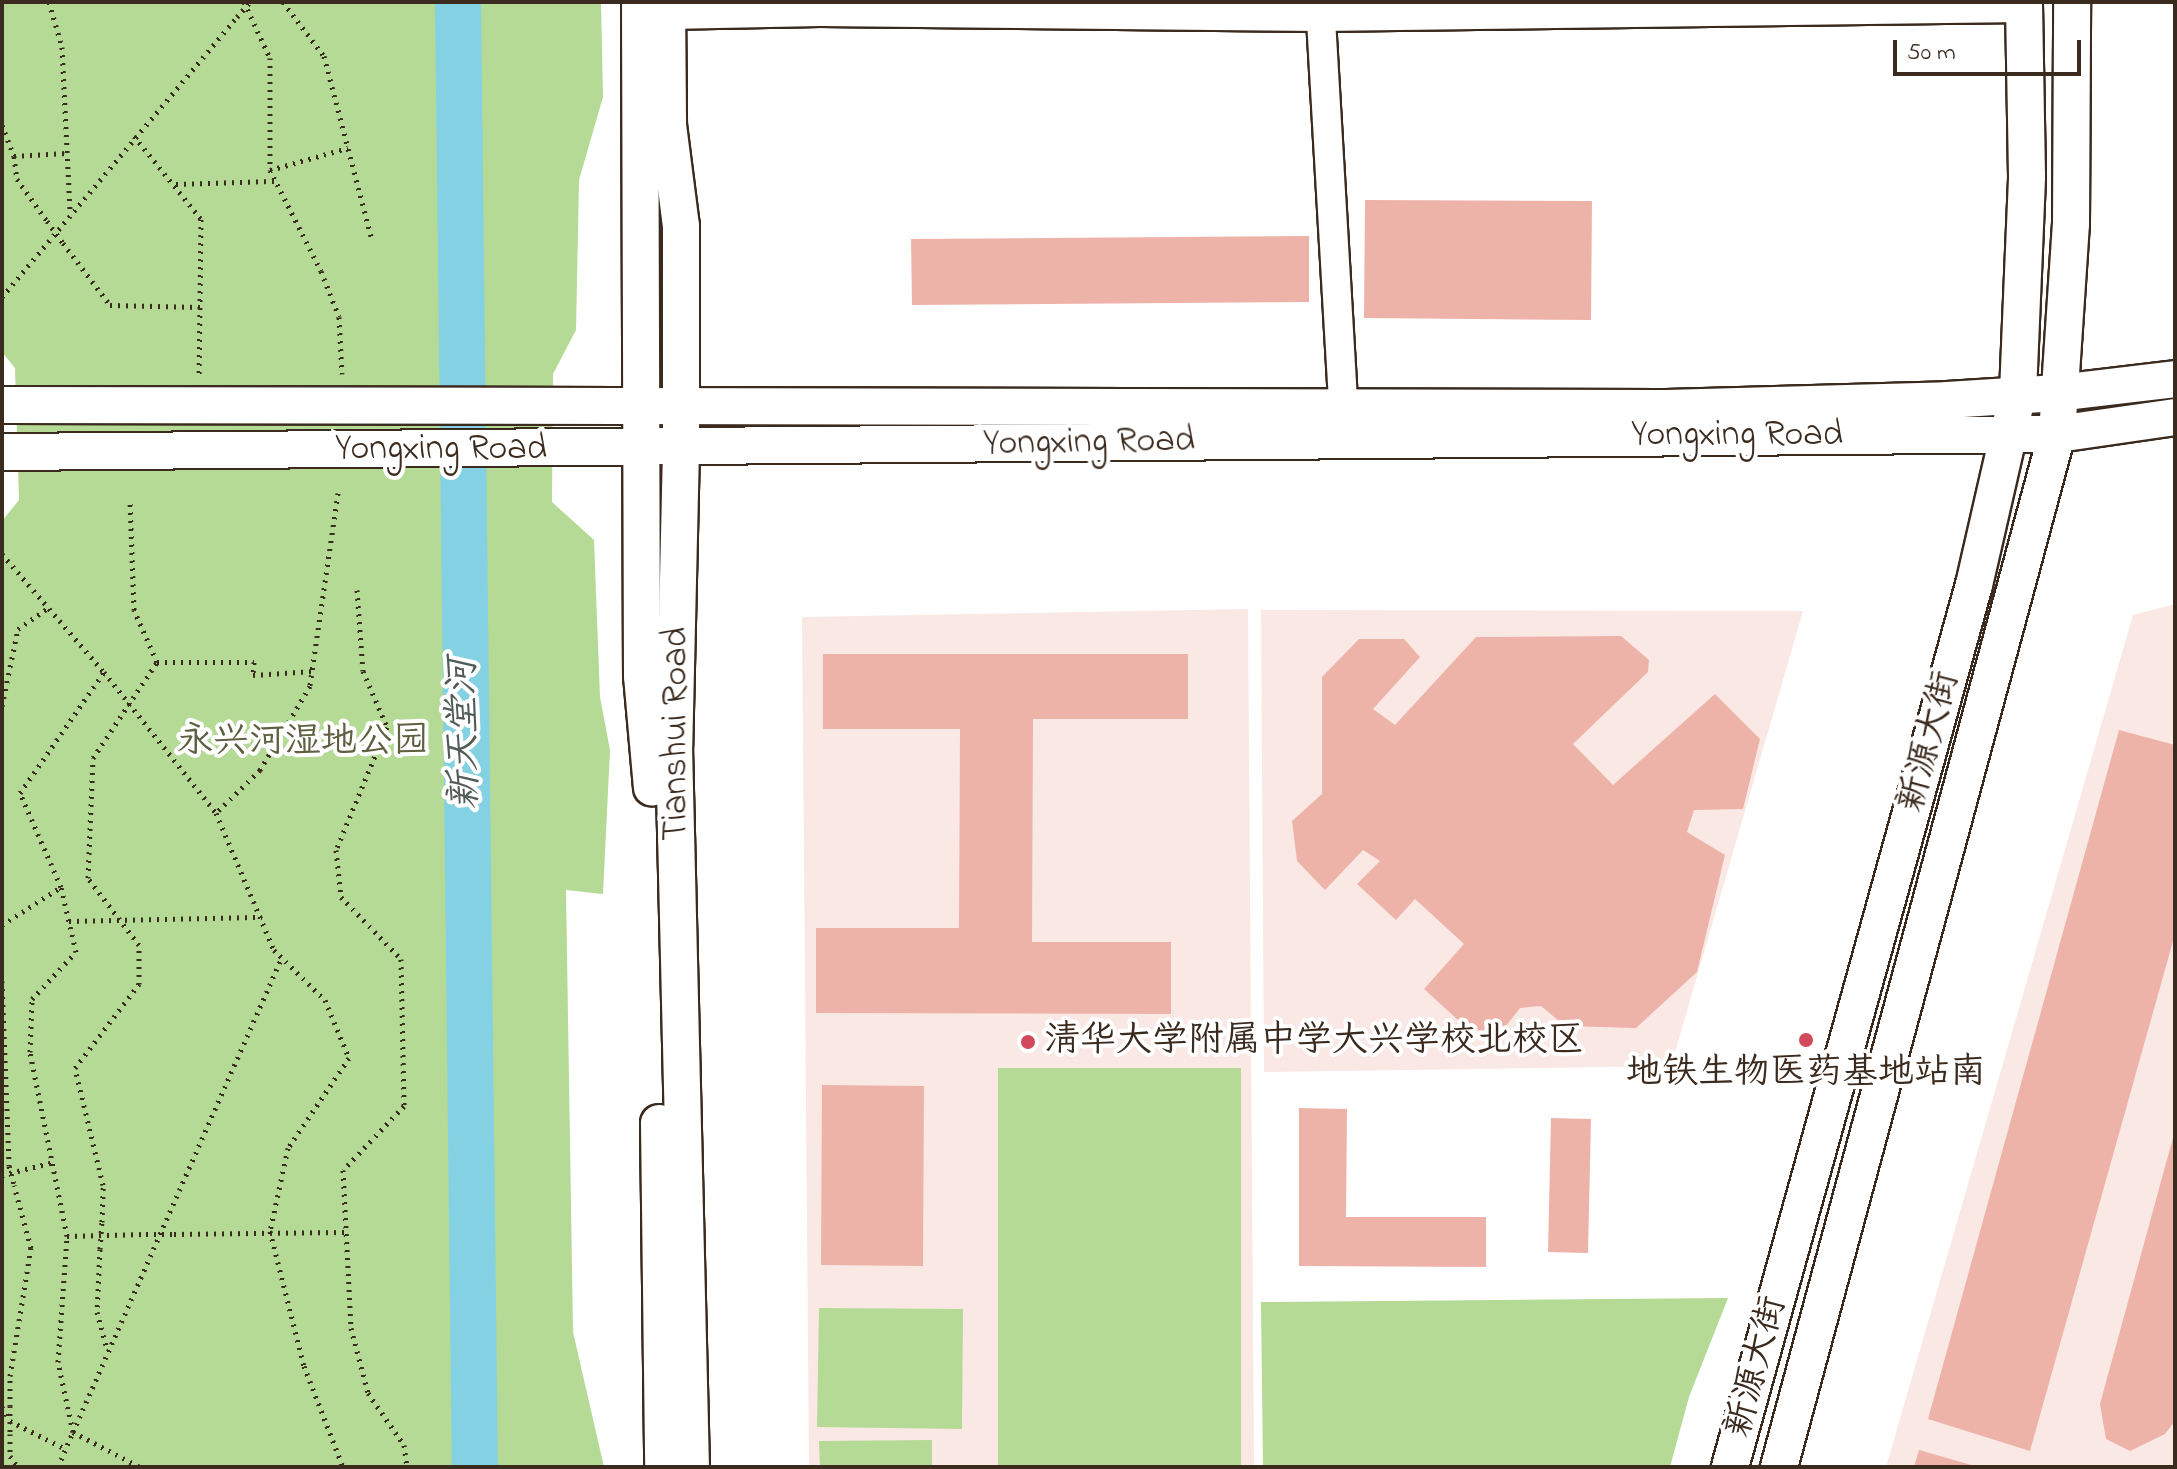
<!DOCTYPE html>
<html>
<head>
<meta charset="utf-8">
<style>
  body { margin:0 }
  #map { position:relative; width:2177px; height:1469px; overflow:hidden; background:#fff; font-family:"Indie Flower","LXGW WenKai TC",sans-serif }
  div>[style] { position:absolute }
  .built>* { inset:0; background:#fae8e5 }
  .green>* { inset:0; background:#b4da95 }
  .river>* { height:46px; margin:-23px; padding:0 23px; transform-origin:23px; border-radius:23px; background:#84d1e3 }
  .building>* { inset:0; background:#eeb3a8 }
  .path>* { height:5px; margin-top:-2.5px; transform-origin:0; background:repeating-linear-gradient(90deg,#3b2a1e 0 2px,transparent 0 8px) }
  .roads { filter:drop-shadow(2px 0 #3b2a1e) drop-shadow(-2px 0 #3b2a1e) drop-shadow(0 2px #3b2a1e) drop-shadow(0 -2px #3b2a1e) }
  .minor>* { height:28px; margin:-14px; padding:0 14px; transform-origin:14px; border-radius:14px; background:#fff }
  .major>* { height:36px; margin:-18px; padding:0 18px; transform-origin:18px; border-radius:18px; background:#fff }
  .path-bridge>* { height:5px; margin-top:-2.5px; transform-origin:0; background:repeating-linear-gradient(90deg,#3b2a1e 0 2px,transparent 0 8px) }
  .dots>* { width:22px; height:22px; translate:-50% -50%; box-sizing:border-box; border:4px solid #fff; border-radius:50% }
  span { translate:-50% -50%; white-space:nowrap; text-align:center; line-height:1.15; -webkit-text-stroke:8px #fff; paint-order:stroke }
  .street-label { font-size:36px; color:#3b2a1e }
  .park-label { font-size:36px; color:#5f5f42 }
  .poi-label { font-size:36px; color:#3b2a1e }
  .left { translate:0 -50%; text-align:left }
  .water-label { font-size:38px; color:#515c59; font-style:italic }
  .frame { position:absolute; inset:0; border:4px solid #3b2a1e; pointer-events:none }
  .scale { position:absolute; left:1893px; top:40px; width:188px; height:36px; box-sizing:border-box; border:4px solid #3b2a1e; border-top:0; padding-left:10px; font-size:24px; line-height:28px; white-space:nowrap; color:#3b2a1e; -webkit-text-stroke:6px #fff; paint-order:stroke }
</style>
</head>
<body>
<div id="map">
  <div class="built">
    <div style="clip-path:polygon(2175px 604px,2175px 1467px,1886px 1467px,2133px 615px)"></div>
    <div style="clip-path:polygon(1248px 609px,1254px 1467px,809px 1467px,802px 617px)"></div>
    <div style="clip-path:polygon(1261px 610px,1803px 611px,1671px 1066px,1264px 1072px)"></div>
  </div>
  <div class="green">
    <div style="clip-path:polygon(2px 2px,601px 2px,603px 97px,579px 180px,576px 330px,553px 374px,552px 502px,594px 540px,600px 697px,610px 750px,603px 894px,566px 890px,573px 1332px,604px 1467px,2px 1467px,2px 521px,19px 500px,15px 368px,2px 352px)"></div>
    <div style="clip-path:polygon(998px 1068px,1241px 1068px,1241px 1467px,998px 1467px)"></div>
    <div style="clip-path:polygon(1728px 1298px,1689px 1397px,1670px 1467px,1263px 1467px,1261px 1302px)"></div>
    <div style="clip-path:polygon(819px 1308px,963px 1309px,962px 1429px,817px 1427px)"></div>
    <div style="clip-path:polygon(932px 1440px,932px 1467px,820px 1467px,819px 1441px)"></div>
  </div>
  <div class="river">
    <div style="left:458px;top:2px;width:1465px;rotate:89.34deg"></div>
  </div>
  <div class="building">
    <div style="clip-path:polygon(1365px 200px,1592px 201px,1591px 320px,1364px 318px)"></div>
    <div style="clip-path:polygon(1309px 236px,1309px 302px,912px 305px,911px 239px)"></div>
    <div style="clip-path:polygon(1621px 636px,1649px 660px,1648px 672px,1573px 744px,1613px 785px,1715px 694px,1760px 739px,1743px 809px,1694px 810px,1687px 832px,1725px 855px,1697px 972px,1636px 1028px,1565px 1026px,1541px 1006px,1520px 1008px,1502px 1031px,1469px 1030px,1424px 989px,1464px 944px,1415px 899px,1396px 920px,1357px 884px,1380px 861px,1363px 850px,1325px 890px,1297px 861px,1292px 821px,1322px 794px,1322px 677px,1359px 639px,1404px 639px,1420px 657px,1373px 709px,1395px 725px,1476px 637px)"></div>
    <div style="clip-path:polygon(823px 654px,1188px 654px,1188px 719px,1033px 719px,1032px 942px,1171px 942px,1171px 1014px,816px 1013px,816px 928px,959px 928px,960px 729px,823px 729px)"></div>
    <div style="clip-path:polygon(2119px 730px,2175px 745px,2175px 934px,2030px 1451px,1928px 1419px)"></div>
    <div style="clip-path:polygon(822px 1085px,924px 1086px,923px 1266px,821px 1265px)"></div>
    <div style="clip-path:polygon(1299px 1108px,1347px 1109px,1346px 1217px,1486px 1217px,1486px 1267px,1299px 1266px)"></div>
    <div style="clip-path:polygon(1551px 1118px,1591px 1119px,1588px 1253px,1548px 1252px)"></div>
    <div style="clip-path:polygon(2174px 1134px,2175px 1421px,2165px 1434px,2130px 1451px,2106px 1439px,2100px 1404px)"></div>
    <div style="clip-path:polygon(1919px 1450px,1975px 1466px,1975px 1467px,1914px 1467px)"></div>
  </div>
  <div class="path">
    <div style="left:49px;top:2px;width:47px;rotate:73.9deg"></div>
    <div style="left:62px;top:47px;width:166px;rotate:87.2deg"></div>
    <div style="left:244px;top:2px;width:62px;rotate:65.1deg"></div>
    <div style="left:270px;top:58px;width:112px;rotate:90deg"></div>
    <div style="left:270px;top:170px;width:113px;rotate:63.2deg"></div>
    <div style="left:321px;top:271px;width:49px;rotate:68.6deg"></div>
    <div style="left:339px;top:317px;width:57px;rotate:87deg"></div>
    <div style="left:283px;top:2px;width:68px;rotate:52.8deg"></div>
    <div style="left:324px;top:56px;width:190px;rotate:75.4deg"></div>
    <div style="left:2px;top:125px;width:33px;rotate:69deg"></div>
    <div style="left:14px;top:156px;width:23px;rotate:83deg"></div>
    <div style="left:17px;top:179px;width:52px;rotate:54.5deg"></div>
    <div style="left:134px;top:136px;width:107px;rotate:51.1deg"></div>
    <div style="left:201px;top:219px;width:155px;rotate:90.7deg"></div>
    <div style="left:14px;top:156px;width:52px;rotate:-3.3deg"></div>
    <div style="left:270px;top:170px;width:81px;rotate:-15.8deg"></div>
    <div style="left:176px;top:184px;width:98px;rotate:-1.8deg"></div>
    <div style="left:63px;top:243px;width:78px;rotate:52.8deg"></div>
    <div style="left:110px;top:305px;width:90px;rotate:1.3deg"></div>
    <div style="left:2px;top:297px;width:366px;rotate:-50deg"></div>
    <div style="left:338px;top:493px;width:195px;rotate:98.3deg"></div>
    <div style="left:310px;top:686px;width:98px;rotate:120.8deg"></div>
    <div style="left:260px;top:770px;width:62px;rotate:135.7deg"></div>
    <div style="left:216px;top:813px;width:149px;rotate:67.1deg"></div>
    <div style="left:274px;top:950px;width:71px;rotate:44.4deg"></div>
    <div style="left:325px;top:1000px;width:63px;rotate:67.5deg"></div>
    <div style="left:349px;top:1058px;width:109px;rotate:124.1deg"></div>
    <div style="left:288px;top:1148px;width:85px;rotate:102.2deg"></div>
    <div style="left:270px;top:1231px;width:139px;rotate:75.9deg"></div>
    <div style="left:304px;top:1366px;width:108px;rotate:68.9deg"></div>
    <div style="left:2px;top:554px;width:156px;rotate:49.2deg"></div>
    <div style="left:104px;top:672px;width:180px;rotate:51.5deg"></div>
    <div style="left:357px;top:590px;width:81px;rotate:85.8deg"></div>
    <div style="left:363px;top:671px;width:61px;rotate:66.8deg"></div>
    <div style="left:387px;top:727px;width:133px;rotate:112.5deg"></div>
    <div style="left:336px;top:850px;width:47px;rotate:83.9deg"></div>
    <div style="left:341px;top:897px;width:86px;rotate:45.9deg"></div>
    <div style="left:401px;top:959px;width:147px;rotate:88.8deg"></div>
    <div style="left:404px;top:1106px;width:88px;rotate:133.6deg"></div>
    <div style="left:343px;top:1170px;width:158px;rotate:87.1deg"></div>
    <div style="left:351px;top:1328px;width:67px;rotate:75.3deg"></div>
    <div style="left:368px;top:1393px;width:63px;rotate:55.3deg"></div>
    <div style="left:404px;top:1445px;width:22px;rotate:82deg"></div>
    <div style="left:157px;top:662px;width:97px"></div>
    <div style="left:254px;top:662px;width:13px;rotate:94deg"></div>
    <div style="left:253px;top:675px;width:60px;rotate:-3.8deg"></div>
    <div style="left:2px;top:706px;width:79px;rotate:-78.3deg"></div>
    <div style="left:18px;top:629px;width:37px;rotate:-35deg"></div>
    <div style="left:69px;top:921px;width:193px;rotate:-1.2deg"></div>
    <div style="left:2px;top:925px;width:70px;rotate:-32.8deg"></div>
    <div style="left:2px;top:981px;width:185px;rotate:87.8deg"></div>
    <div style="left:2px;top:1175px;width:54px;rotate:-14deg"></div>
    <div style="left:102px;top:1222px;width:37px;rotate:-88deg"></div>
    <div style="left:103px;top:1185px;width:120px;rotate:-103.5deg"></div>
    <div style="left:75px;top:1068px;width:106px;rotate:-52.7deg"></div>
    <div style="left:139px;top:984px;width:39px;rotate:-90deg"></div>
    <div style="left:139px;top:945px;width:84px;rotate:-127.3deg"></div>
    <div style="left:88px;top:878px;width:120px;rotate:-87.6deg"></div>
    <div style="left:93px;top:758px;width:115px;rotate:-56.3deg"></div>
    <div style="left:157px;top:662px;width:57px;rotate:-113.9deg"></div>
    <div style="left:134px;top:610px;width:111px;rotate:-92.1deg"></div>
    <div style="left:174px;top:1234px;width:173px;rotate:-0.7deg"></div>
    <div style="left:67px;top:1236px;width:79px;rotate:-1.5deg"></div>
    <div style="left:100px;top:1249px;width:63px;rotate:92.7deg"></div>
    <div style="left:97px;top:1312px;width:39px;rotate:75deg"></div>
    <div style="left:10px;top:1406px;width:30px;rotate:-90deg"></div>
    <div style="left:10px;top:1376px;width:130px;rotate:-80.7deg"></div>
    <div style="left:31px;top:1248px;width:65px;rotate:-105.1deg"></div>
    <div style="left:2px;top:1407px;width:16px;rotate:60deg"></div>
    <div style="left:10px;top:1421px;width:63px;rotate:26.6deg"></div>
    <div style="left:73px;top:1432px;width:519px;rotate:-66.25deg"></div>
    <div style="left:73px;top:1432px;width:76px;rotate:27.6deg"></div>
    <div style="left:10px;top:1434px;width:22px;rotate:90deg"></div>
    <div style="left:10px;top:1456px;width:14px;rotate:54deg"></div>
    <div style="left:58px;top:1467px;width:38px;rotate:-67deg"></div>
    <div style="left:73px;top:1432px;width:72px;rotate:-102.1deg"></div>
    <div style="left:58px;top:1362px;width:126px;rotate:-85.9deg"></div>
    <div style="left:67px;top:1236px;width:188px;rotate:-101.4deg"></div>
    <div style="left:30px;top:1052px;width:53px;rotate:-87.8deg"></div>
    <div style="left:32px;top:999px;width:64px;rotate:-46.9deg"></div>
    <div style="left:76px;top:952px;width:67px;rotate:-103deg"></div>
    <div style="left:61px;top:887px;width:103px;rotate:-113.6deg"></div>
    <div style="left:20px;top:793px;width:147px;rotate:-55.2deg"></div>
  </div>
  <div class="roads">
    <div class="minor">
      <div style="left:1320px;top:2px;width:406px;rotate:86.7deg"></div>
      <div style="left:667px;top:15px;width:153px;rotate:-1.1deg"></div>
      <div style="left:820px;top:12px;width:500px;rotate:0.57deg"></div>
      <div style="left:1320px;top:17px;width:704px;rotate:-0.73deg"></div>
    </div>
    <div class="major">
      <div style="left:640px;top:2px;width:674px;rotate:89.83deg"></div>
      <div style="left:642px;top:676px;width:112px;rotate:84.9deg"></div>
      <div style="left:667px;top:2px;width:123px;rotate:89.5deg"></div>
      <div style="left:668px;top:125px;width:102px;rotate:82.7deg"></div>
      <div style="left:681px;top:226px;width:222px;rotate:90deg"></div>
      <div style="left:681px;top:448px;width:299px;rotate:91.3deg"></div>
      <div style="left:674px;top:747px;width:720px;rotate:88.65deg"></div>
      <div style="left:2px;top:405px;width:1664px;rotate:0.1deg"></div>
      <div style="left:1666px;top:408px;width:281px;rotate:-1.6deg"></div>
      <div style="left:1947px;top:400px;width:111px;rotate:-3.6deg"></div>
      <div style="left:2058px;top:393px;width:118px;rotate:-6.8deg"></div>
      <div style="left:2px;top:452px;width:2055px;rotate:-0.5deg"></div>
      <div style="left:2057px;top:434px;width:119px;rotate:-8.2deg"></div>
      <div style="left:659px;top:1123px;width:344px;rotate:89.3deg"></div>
      <div style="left:1730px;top:1467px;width:915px;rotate:-74.54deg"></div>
      <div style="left:1974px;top:585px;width:197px;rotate:-77.1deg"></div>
      <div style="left:2018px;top:393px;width:217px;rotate:-87.6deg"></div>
      <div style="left:2027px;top:176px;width:174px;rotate:-91deg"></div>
      <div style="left:1779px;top:1467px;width:1070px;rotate:-74.94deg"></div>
      <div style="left:2057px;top:434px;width:210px;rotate:-86.2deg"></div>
      <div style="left:2071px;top:224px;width:222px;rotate:-89.7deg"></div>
    </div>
  </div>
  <div class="path-bridge">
    <div style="left:237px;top:17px;width:20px;rotate:-49deg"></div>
    <div style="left:47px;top:221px;width:27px;rotate:54deg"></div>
    <div style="left:9px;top:1166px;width:20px;rotate:75deg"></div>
    <div style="left:146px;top:1234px;width:28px"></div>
    <div style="left:100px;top:1249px;width:27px;rotate:-86deg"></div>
    <div style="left:10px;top:1406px;width:28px;rotate:90deg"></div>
  </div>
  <div class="dots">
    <div style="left:1806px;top:1040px;background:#d1495b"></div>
    <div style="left:1028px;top:1042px;background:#d1495b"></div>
  </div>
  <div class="street-label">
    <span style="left:1737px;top:436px">Yongxing Road</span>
    <span style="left:1089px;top:443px;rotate:-1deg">Yongxing Road</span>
    <span style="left:441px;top:450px">Yongxing Road</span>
    <span style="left:677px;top:734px;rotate:-90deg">Tianshui Road</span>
    <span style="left:1930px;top:742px;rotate:-75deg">新源大街</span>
    <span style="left:1757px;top:1367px;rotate:-75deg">新源大街</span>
  </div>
  <div class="park-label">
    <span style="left:303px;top:743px">永兴河湿地公园</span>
  </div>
  <div class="poi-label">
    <span class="left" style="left:1044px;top:1042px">清华大学附属中学大兴学校北校区</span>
    <span style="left:1806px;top:1074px">地铁生物医药基地站南</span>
  </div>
  <div class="water-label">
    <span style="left:466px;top:734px;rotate:-91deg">新天堂河</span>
  </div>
  <div class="frame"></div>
  <div class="scale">50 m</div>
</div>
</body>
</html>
